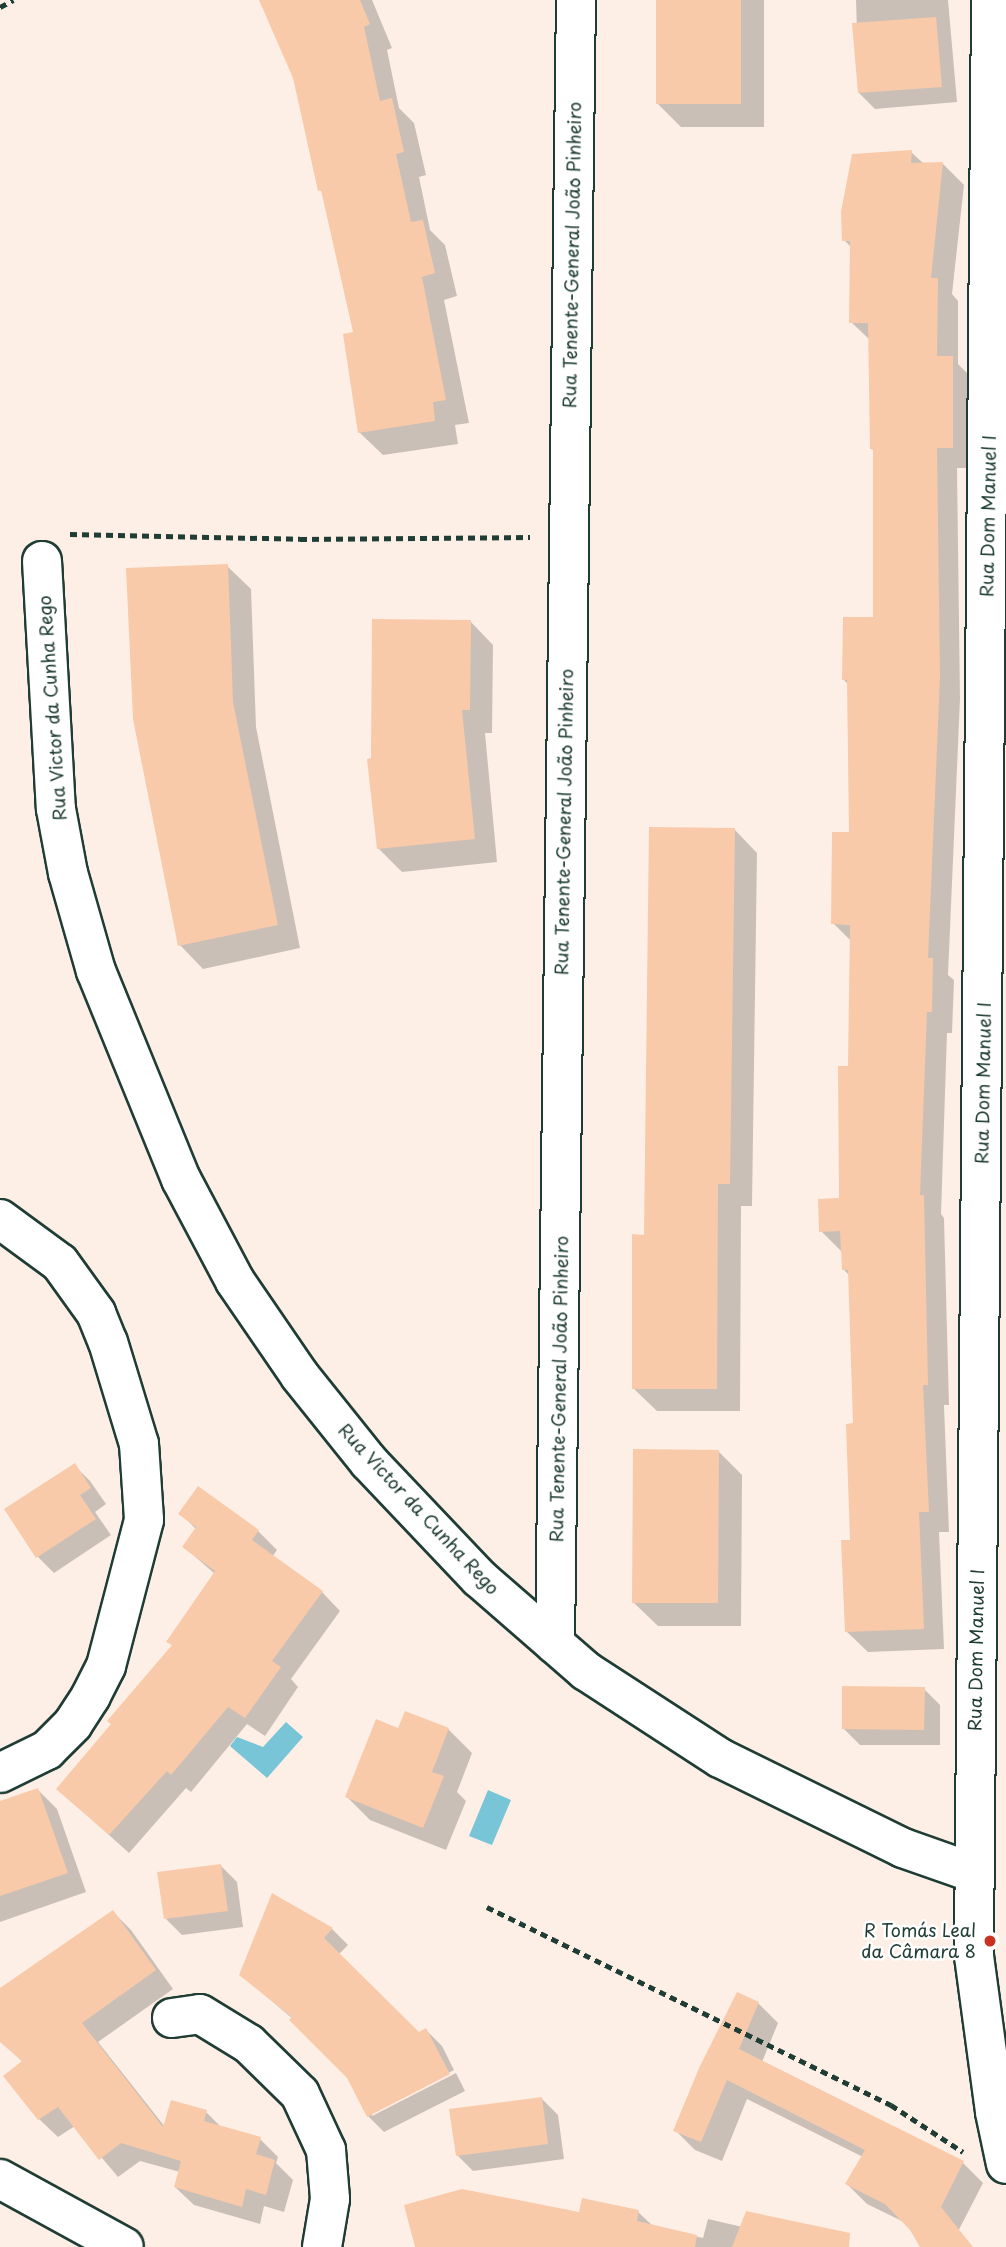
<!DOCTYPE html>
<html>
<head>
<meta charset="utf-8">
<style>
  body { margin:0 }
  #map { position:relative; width:1006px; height:2247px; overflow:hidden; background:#fdefe5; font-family:"Playpen Sans",sans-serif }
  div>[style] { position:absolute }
  .water>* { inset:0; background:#78c5d7 }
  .shadow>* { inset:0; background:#0003 }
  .building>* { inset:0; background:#f9caa9 }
  .path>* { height:4.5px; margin-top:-2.25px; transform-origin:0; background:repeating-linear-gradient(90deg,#1f3d34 0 7px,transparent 0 12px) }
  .roads { filter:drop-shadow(2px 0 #1f3d34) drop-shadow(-2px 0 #1f3d34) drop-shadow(0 2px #1f3d34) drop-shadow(0 -2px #1f3d34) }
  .minor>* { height:38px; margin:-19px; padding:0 19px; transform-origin:19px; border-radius:19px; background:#fff }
  .dots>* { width:19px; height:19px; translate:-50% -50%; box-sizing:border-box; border:4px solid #fff; border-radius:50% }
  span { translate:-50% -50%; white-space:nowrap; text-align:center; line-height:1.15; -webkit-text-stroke:5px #fff; paint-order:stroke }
  .street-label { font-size:18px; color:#1f3d34 }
  .poi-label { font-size:18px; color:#1f3d34 }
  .right { translate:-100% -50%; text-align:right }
</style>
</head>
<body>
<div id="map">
  <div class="water">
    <div style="clip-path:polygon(286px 1722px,303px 1737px,267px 1778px,230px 1746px,237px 1737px,263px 1747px)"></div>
    <div style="clip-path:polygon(488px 1790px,511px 1800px,492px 1845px,469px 1836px)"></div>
  </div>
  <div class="shadow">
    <div style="clip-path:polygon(261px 0,372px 0,392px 48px,387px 50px,399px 108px,414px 123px,426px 175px,419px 177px,430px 230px,445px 245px,457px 296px,444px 300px,469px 423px,455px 425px,458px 444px,383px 455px,359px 432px,355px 334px,324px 194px,320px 190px,294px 78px)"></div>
    <div style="clip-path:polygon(658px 0,764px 0,764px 127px,681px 127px,657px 103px)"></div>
    <div style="clip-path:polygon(856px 0,948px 0,957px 102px,875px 109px,859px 93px)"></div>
    <div style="clip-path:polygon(911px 152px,924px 164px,943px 164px,964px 185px,952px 294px,958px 301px,958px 364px,973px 379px,974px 468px,957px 468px,960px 699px,948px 975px,954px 980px,952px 1033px,947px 1033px,941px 1214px,944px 1218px,949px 1405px,944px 1405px,949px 1532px,939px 1532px,944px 1649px,868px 1652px,846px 1631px,855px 1425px,850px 1276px,844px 1270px,843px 1253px,821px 1231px,841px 1200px,849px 1068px,852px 942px,833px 923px,850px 833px,849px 685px,844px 680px,875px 618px,874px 451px,871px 448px,870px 340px,851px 322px,852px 248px,844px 240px)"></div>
    <div style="clip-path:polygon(227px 566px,251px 589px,256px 727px,300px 948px,203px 969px,180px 945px)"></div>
    <div style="clip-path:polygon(470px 621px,493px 645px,492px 733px,485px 733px,497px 862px,402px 872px,378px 848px,373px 760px)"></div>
    <div style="clip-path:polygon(734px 829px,757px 853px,752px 1206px,741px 1206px,740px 1411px,657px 1411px,633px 1388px,646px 1236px)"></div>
    <div style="clip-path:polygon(718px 1451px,742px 1475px,741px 1626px,658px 1626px,634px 1603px)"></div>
    <div style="clip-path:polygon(74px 1465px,90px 1481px,106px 1504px,95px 1512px,111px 1535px,54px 1573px,38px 1557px)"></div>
    <div style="clip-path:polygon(181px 1514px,258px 1531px,277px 1550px,272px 1557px,322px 1592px,340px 1611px,291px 1679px,298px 1687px,265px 1736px,247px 1724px,191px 1792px,186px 1788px,129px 1853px,58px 1789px,114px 1725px,173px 1646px,215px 1574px,184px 1547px,197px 1530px)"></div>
    <div style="clip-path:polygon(924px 1689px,940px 1705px,940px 1745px,860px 1745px,844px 1729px)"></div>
    <div style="clip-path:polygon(448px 1729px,472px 1753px,457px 1792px,466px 1801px,446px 1850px,370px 1820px,347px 1797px,399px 1731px)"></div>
    <div style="clip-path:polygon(38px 1790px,57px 1809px,86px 1892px,0 1922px,0 1803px)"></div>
    <div style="clip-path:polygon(221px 1866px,237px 1882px,243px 1927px,182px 1935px,166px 1919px)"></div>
    <div style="clip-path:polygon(113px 1912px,131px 1930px,173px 1989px,98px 2042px,165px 2127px,206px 2112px,222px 2128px,260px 2139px,278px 2157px,276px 2163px,293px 2180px,284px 2212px,264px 2206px,260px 2224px,194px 2205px,175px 2187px,180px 2172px,140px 2161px,118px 2177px,75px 2126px,58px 2137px,39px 2119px,23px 2062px,0 2041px,0 1990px)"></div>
    <div style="clip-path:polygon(332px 1929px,348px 1945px,338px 1955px,419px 2034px,426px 2030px,442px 2046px,454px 2070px,372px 2112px,372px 2116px,456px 2073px,465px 2091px,384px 2132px,368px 2116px,349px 2077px,293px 2019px,241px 1975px)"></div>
    <div style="clip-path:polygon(758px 2003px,778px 2023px,762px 2062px,963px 2163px,983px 2183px,951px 2245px,867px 2204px,847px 2184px,863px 2157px,747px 2099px,722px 2161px,695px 2150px,675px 2130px)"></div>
    <div style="clip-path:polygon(542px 2099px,558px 2115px,564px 2159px,473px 2171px,457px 2155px)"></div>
    <div style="clip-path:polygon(638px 2212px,653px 2226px,703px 2238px,708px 2219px,829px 2247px,417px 2247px,580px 2214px)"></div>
  </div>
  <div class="building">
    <div style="clip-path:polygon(259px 0,360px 0,370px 24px,364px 27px,380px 101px,392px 98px,404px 152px,396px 154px,411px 222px,423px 220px,435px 273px,422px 277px,446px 400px,433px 402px,435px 421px,358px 433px,343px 334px,353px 332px,321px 190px,318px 191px,293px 78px)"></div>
    <div style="clip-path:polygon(656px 0,741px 0,741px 104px,656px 104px)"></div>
    <div style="clip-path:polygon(936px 17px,942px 87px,858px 93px,852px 23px)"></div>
    <div style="clip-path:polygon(912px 150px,911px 163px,943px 162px,931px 278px,938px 278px,937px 356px,953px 356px,953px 448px,937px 448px,940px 677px,928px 958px,933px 958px,932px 1012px,927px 1012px,920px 1195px,924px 1195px,928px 1385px,923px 1385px,929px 1512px,919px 1512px,924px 1629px,845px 1632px,841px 1540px,850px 1540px,846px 1424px,853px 1423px,848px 1270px,842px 1270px,840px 1231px,819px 1232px,818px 1199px,839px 1198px,838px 1066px,848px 1066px,850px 925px,831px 924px,832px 832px,849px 832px,847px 680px,842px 680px,843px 617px,873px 617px,873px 449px,870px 449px,868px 323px,849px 323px,850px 241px,842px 241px,841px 212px,852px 154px)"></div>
    <div style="clip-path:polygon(228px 564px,233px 702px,278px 925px,178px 946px,133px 719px,126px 568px)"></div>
    <div style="clip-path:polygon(372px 619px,471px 620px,470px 710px,462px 710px,475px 839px,377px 849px,367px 759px,371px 758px)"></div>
    <div style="clip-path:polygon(649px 827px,735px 828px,730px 1184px,718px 1184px,717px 1389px,632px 1389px,632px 1234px,644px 1235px)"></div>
    <div style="clip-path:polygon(633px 1449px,719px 1450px,718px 1603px,632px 1603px)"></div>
    <div style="clip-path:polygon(75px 1463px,91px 1488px,80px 1495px,96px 1519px,36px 1558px,4px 1509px)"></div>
    <div style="clip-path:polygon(198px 1486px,259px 1530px,252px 1540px,323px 1591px,272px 1661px,281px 1667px,245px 1718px,228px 1707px,171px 1775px,167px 1771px,109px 1835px,56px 1789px,111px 1724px,107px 1721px,172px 1645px,166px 1642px,215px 1571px,182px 1547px,196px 1527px,178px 1514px)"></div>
    <div style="clip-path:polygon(842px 1686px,925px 1687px,924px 1730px,842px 1729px)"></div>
    <div style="clip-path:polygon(405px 1711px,449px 1728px,432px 1772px,444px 1776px,423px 1828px,345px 1797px,376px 1719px,398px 1728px)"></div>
    <div style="clip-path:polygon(38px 1788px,68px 1873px,0 1896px,0 1801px)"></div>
    <div style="clip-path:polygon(221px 1864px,228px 1911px,164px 1919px,157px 1872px)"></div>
    <div style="clip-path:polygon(272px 1893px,333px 1928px,324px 1938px,419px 2032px,426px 2028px,450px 2074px,367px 2117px,347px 2078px,289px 2020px,292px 2017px,239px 1975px)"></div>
    <div style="clip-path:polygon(113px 1910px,156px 1970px,82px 2023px,163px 2127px,171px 2100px,207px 2110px,204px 2121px,261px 2137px,256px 2154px,275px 2160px,266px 2195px,246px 2189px,242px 2207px,174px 2187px,181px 2161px,121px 2143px,99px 2160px,58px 2107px,38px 2120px,3px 2076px,22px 2061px,0 2042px,0 1988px)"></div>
    <div style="clip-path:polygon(737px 1992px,759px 2002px,739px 2049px,964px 2161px,941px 2207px,973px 2247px,920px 2247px,910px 2230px,885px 2204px,845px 2184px,865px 2150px,727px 2080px,701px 2142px,673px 2131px,699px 2068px)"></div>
    <div style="clip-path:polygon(542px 2097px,548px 2144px,456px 2156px,449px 2109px)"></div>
    <div style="clip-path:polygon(462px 2189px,579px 2212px,582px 2198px,639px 2210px,637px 2221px,697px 2235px,695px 2247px,415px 2247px,404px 2205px)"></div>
    <div style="clip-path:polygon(746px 2211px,850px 2233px,849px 2247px,732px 2247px)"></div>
  </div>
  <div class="path">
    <div style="left:0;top:7px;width:15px;rotate:-28deg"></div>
    <div style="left:70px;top:534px;width:230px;rotate:1.2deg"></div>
    <div style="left:300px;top:539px;width:230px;rotate:-0.5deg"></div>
    <div style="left:487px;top:1907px;width:450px;rotate:26.1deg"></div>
    <div style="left:891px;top:2105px;width:86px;rotate:33.1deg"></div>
  </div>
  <div class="roads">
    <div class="minor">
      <div style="left:991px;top:0;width:1956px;rotate:90.5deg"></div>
      <div style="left:974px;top:1956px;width:157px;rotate:82.3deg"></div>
      <div style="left:995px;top:2112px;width:53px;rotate:78.1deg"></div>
      <div style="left:42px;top:561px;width:248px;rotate:86.8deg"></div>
      <div style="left:56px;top:809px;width:65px;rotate:79.4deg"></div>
      <div style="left:68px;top:873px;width:102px;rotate:74.1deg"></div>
      <div style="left:96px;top:971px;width:225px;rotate:67.8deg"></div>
      <div style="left:181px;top:1179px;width:115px;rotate:62.1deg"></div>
      <div style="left:235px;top:1281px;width:115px;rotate:55.6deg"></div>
      <div style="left:300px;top:1376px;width:110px;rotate:51.3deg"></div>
      <div style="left:369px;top:1462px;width:160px;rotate:46.5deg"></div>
      <div style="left:479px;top:1578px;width:142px;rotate:41deg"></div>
      <div style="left:586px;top:1671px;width:160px;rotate:33deg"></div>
      <div style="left:720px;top:1758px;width:204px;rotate:26.2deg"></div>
      <div style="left:903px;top:1848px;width:75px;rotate:19.4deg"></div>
      <div style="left:0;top:1219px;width:74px;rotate:36.3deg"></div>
      <div style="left:60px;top:1263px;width:62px;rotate:54.2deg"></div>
      <div style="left:96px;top:1313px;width:31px;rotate:68deg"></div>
      <div style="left:108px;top:1342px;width:107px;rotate:73.1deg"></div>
      <div style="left:139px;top:1444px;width:76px;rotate:86.2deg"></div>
      <div style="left:144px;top:1520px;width:151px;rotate:104.6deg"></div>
      <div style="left:106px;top:1666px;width:34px;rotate:117deg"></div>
      <div style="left:91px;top:1696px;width:33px;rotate:123deg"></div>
      <div style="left:73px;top:1724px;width:37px;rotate:135deg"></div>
      <div style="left:47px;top:1750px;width:52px;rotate:153.9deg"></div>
      <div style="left:555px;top:1644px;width:1644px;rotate:-89.27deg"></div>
      <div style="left:172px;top:2018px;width:28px;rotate:-8deg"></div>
      <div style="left:200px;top:2014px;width:57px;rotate:31.5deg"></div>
      <div style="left:249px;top:2044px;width:71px;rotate:44.4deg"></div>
      <div style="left:300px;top:2094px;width:62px;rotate:65.1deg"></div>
      <div style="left:326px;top:2150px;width:49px;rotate:85.3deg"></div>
      <div style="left:330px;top:2199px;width:49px;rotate:99.5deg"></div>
      <div style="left:0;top:2179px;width:141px;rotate:28.7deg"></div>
    </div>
  </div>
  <div class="dots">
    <div style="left:990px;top:1941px;background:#c8321e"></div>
  </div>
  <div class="street-label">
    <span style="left:572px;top:255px;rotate:-89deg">Rua Tenente-General João Pinheiro</span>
    <span style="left:988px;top:516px;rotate:-89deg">Rua Dom Manuel I</span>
    <span style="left:52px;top:708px;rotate:-94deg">Rua Victor da Cunha Rego</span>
    <span style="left:564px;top:822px;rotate:-89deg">Rua Tenente-General João Pinheiro</span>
    <span style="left:983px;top:1083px;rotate:-89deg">Rua Dom Manuel I</span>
    <span style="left:559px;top:1389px;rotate:-89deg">Rua Tenente-General João Pinheiro</span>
    <span style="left:419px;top:1509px;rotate:47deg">Rua Victor da Cunha Rego</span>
    <span style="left:976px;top:1650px;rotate:-89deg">Rua Dom Manuel I</span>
  </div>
  <div class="poi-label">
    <span class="right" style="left:976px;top:1941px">R Tomás Leal<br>da Câmara 8</span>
  </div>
</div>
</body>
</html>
